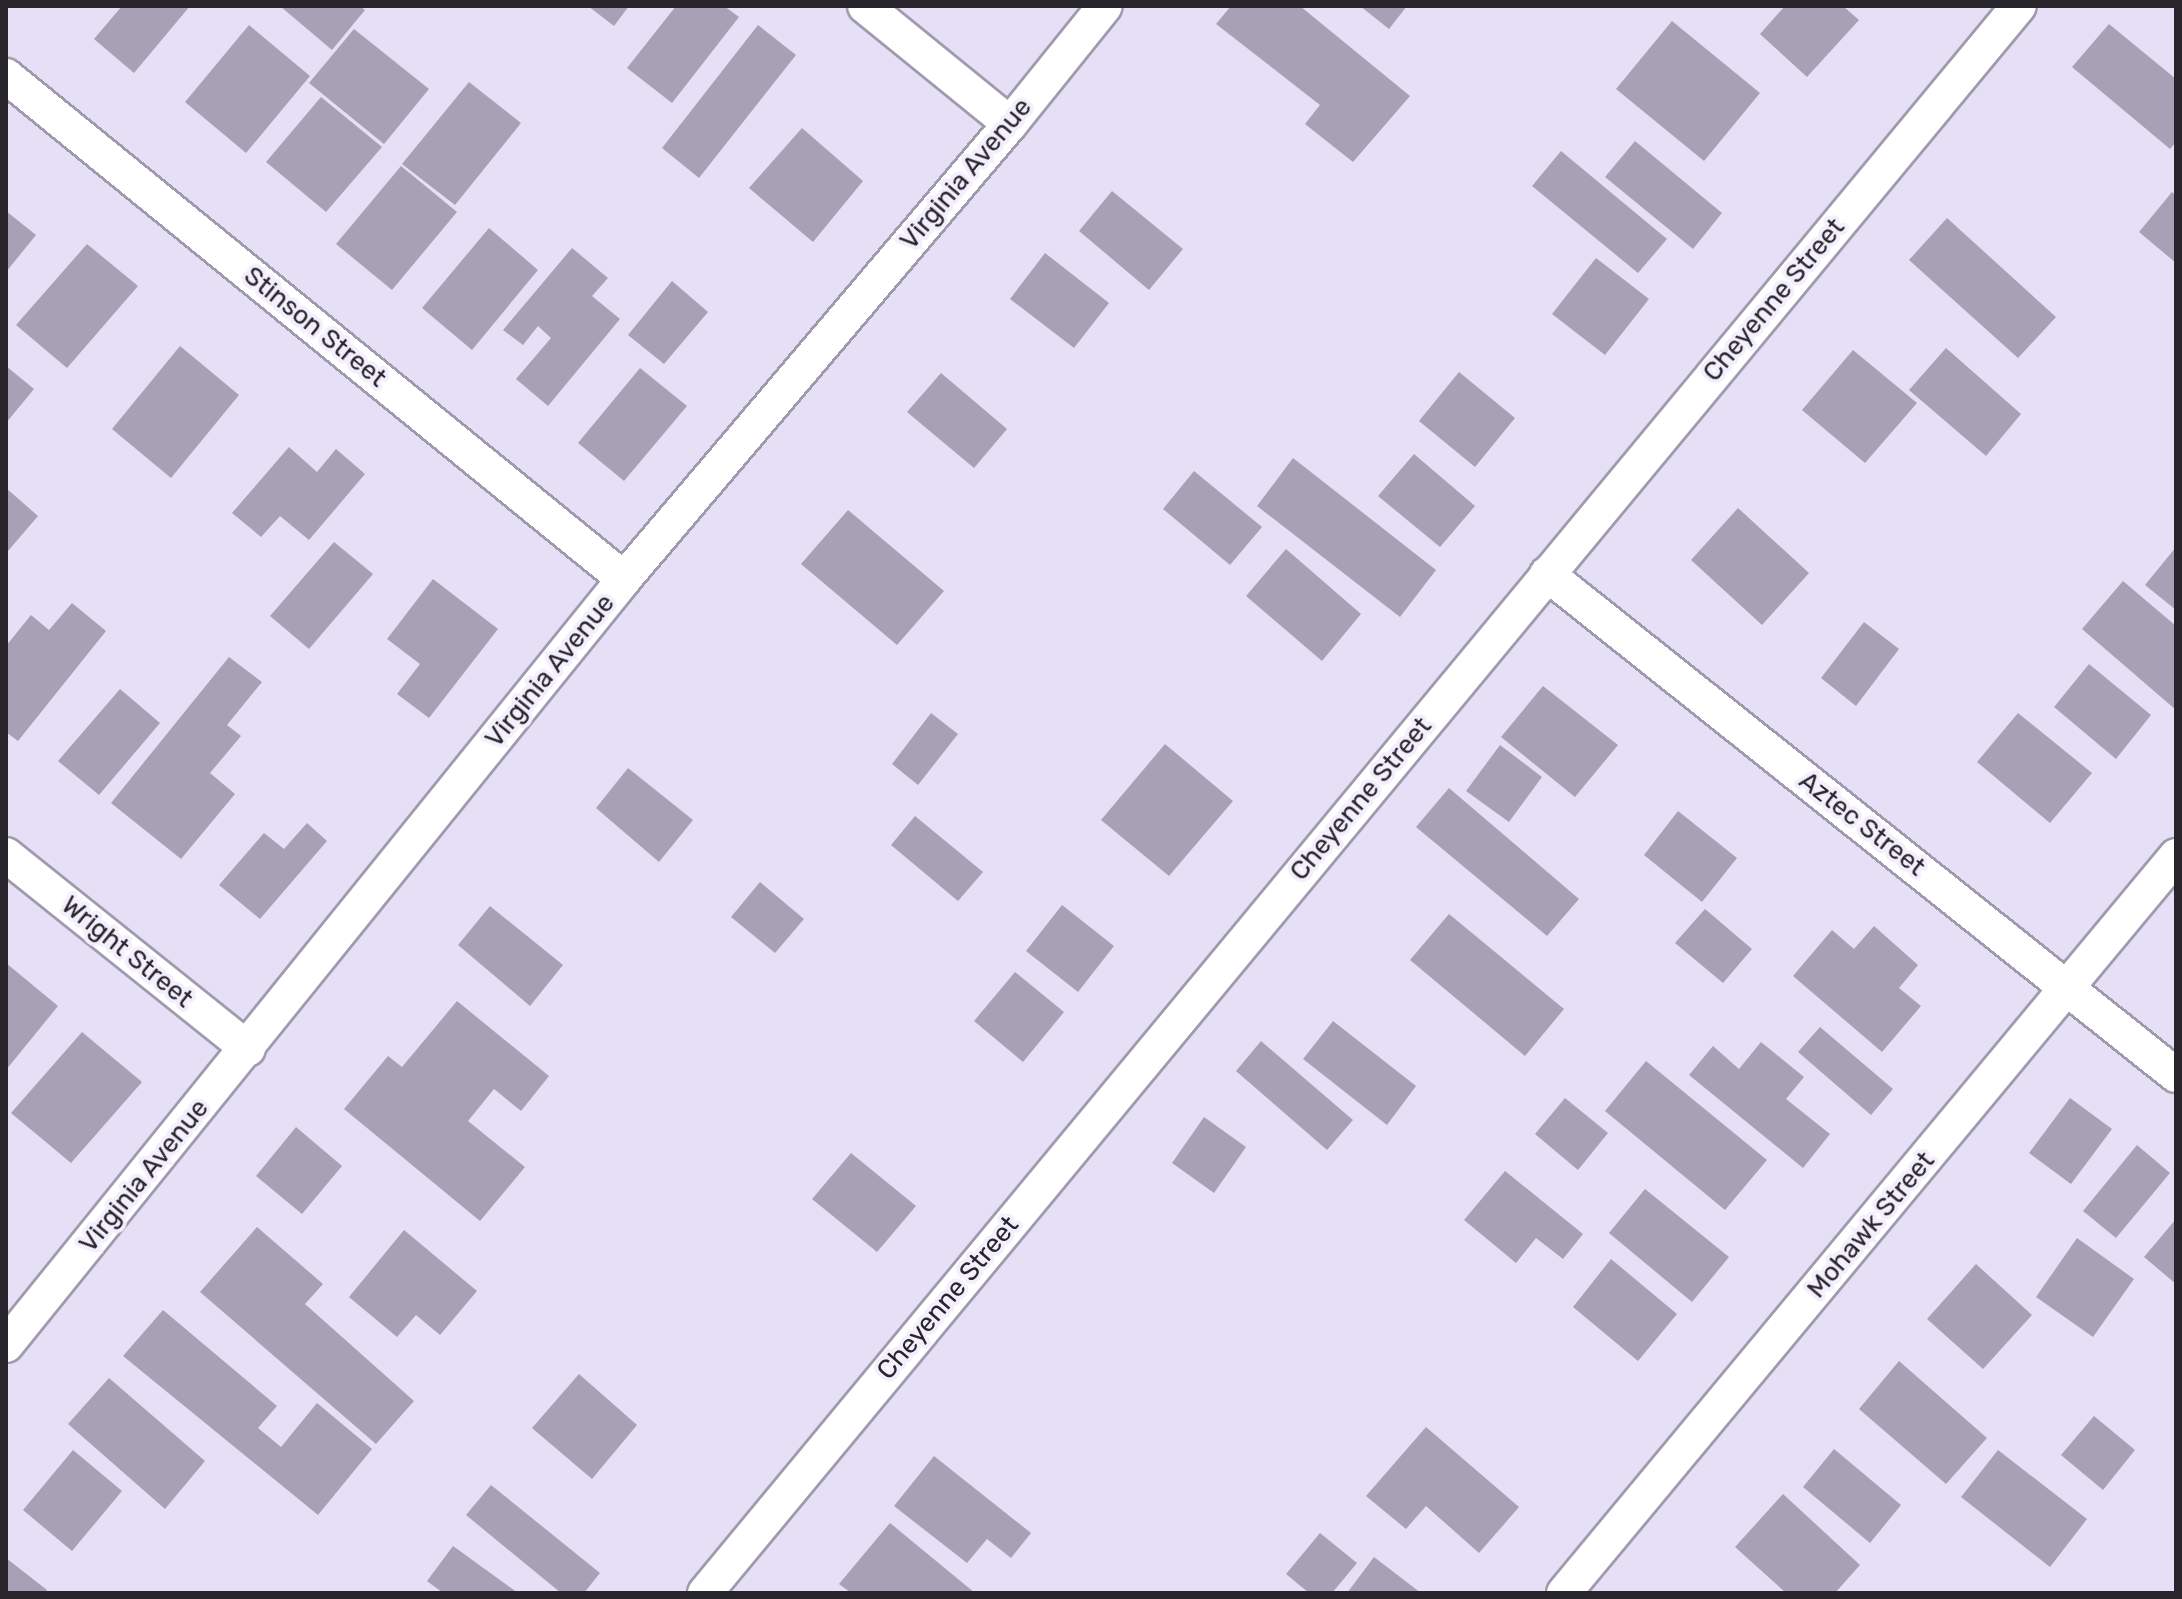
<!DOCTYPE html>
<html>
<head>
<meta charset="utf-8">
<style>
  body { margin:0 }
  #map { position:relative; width:2182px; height:1599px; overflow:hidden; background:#e6e0f6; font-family:Rubik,sans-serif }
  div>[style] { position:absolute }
  .building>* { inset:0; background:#a7a1b6 }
  .roads { filter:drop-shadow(2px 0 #9f9aae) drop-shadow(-2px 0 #9f9aae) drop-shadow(0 2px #9f9aae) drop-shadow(0 -2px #9f9aae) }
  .street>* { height:34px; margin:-17px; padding:0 17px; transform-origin:17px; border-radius:17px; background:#fff }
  span { translate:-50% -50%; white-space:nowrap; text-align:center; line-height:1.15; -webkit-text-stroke:8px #f3effc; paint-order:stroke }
  .street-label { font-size:26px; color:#27242c }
  .frame { position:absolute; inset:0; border:8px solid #27242c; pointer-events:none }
</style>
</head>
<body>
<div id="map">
  <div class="building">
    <div style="clip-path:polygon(122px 6px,190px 6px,134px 73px,94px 39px)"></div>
    <div style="clip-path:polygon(280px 6px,360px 6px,365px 10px,332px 50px)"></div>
    <div style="clip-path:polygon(588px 6px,629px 6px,614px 26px)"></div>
    <div style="clip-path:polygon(676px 6px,724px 6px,739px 17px,672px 103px,627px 68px)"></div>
    <div style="clip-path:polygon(1231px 6px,1300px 6px,1410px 96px,1353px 162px,1305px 124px,1320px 105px,1216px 24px)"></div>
    <div style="clip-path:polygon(1360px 6px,1407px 6px,1389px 29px)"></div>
    <div style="clip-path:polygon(1785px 6px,1843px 6px,1859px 20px,1807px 77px,1760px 34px)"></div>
    <div style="clip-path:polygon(1672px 21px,1760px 93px,1704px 161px,1616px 89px)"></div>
    <div style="clip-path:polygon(2109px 24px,2176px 79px,2176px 142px,2170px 149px,2072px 67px)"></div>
    <div style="clip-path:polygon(249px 25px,310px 76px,246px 153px,185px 102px)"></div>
    <div style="clip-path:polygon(758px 25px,796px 55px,699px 178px,662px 148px)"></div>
    <div style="clip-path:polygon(354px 29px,429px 89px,384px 144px,309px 83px)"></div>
    <div style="clip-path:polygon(469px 82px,521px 123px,455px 205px,402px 164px)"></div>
    <div style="clip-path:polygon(321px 97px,382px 147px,326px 212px,266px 162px)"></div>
    <div style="clip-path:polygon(802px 128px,863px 181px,813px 242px,749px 188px)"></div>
    <div style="clip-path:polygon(1635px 141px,1722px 213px,1693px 249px,1605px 177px)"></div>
    <div style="clip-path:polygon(1561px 151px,1667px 239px,1638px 273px,1532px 186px)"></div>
    <div style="clip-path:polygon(401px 166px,457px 212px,392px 290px,336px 244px)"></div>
    <div style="clip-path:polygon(1112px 191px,1183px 249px,1149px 290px,1079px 231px)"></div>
    <div style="clip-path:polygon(2172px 192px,2176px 196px,2176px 263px,2139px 232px)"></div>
    <div style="clip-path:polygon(6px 211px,36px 235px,6px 272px)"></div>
    <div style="clip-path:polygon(1947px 218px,2056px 317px,2018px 358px,1909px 260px)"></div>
    <div style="clip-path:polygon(489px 228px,538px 270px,472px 350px,422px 308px)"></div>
    <div style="clip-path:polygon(87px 244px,138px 286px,67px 368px,16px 325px)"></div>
    <div style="clip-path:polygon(572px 248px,608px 278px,592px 296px,620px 319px,548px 406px,516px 379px,551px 338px,538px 326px,523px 345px,503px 330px)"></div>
    <div style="clip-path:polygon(1045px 253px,1109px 303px,1074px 348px,1010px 299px)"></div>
    <div style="clip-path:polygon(1596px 258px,1649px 299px,1605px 355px,1552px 314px)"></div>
    <div style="clip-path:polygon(672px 281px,708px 312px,664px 364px,628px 335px)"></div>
    <div style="clip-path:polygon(180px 346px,239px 395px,171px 478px,112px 429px)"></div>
    <div style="clip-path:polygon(1946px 348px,2021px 414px,1986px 456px,1909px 390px)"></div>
    <div style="clip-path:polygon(1853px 350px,1917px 403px,1865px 463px,1802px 410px)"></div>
    <div style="clip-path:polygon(6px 366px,34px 389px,6px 423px)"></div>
    <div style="clip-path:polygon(640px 368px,687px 406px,624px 481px,578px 443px)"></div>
    <div style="clip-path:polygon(1459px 372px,1515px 418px,1475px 467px,1419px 421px)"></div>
    <div style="clip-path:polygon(941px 373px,1007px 429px,974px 468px,907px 412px)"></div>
    <div style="clip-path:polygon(289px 447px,317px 472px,336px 449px,365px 474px,309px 540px,280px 516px,261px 537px,232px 513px)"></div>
    <div style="clip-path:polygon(1414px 454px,1475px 506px,1440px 547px,1378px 496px)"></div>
    <div style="clip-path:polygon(1293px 458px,1436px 570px,1400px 617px,1257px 506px)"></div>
    <div style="clip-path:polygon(1194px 471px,1262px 527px,1230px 565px,1163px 509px)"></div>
    <div style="clip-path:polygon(6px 488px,38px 516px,8px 551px,6px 549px)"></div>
    <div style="clip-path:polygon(1738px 508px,1809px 573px,1762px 625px,1691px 560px)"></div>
    <div style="clip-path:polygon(848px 510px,944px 591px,897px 645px,801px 564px)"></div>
    <div style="clip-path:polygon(334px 542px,373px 574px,309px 649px,270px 616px)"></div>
    <div style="clip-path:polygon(2176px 547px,2176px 610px,2145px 585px)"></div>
    <div style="clip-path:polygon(1286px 549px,1361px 614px,1322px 661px,1246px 596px)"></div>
    <div style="clip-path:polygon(433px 579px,498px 629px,429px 718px,397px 694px,420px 664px,387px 639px)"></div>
    <div style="clip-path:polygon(2123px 581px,2176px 626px,2176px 710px,2082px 629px)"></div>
    <div style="clip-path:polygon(72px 603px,106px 631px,18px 741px,6px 732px,6px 646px,31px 615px,49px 630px)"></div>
    <div style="clip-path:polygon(1864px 622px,1899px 649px,1856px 706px,1821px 678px)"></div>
    <div style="clip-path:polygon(229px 657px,262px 682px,227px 725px,241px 736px,210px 773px,235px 794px,181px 859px,111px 803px)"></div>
    <div style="clip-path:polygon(2089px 664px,2151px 715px,2116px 759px,2054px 707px)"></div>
    <div style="clip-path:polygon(1543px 686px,1618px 745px,1575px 797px,1501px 737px)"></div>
    <div style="clip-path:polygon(120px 689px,160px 723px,99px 795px,58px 761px)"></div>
    <div style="clip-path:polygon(931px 713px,958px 734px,918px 785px,892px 764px)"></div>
    <div style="clip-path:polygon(2018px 713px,2092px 773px,2050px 823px,1977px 762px)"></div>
    <div style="clip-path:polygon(1165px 744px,1233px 801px,1169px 876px,1101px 820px)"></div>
    <div style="clip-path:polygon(1500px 745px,1542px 777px,1509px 822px,1466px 791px)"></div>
    <div style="clip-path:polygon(628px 768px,693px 820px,659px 862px,596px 808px)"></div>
    <div style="clip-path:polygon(1449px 788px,1579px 899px,1547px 936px,1416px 827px)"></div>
    <div style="clip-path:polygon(1678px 811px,1737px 858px,1702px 902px,1644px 855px)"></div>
    <div style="clip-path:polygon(915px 816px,983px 872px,958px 901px,891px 845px)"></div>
    <div style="clip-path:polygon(307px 823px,327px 841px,260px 919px,219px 885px,264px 833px,284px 849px)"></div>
    <div style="clip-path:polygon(760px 882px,804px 919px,775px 953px,731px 917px)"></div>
    <div style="clip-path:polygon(1062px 905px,1114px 946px,1078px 992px,1026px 951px)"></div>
    <div style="clip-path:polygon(490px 906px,563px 965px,530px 1006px,458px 945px)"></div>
    <div style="clip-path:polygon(1705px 909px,1752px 949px,1723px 983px,1675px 943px)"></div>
    <div style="clip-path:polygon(1449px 914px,1564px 1009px,1525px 1056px,1410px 960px)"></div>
    <div style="clip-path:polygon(1874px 926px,1918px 965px,1899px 988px,1921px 1006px,1882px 1052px,1793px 976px,1832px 930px,1854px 949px)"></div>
    <div style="clip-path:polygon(6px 963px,58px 1006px,6px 1070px)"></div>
    <div style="clip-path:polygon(1015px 972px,1064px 1012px,1023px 1062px,974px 1021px)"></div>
    <div style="clip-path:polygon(457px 1001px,549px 1076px,521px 1111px,494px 1089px,468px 1121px,525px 1167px,480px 1221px,344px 1109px,388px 1056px,402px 1067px)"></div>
    <div style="clip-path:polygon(1333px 1021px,1416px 1086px,1387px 1125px,1303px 1059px)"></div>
    <div style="clip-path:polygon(1820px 1027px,1893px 1089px,1871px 1115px,1798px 1052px)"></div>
    <div style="clip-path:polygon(82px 1032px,142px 1082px,71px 1163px,11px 1113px)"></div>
    <div style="clip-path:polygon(1261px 1041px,1353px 1120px,1327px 1150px,1236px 1071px)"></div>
    <div style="clip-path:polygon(1761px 1042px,1804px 1077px,1786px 1099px,1830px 1134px,1803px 1168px,1689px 1075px,1713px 1046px,1739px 1069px)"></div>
    <div style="clip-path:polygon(1646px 1061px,1767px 1160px,1725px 1210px,1605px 1111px)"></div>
    <div style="clip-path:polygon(1565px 1098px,1608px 1133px,1578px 1170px,1535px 1134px)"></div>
    <div style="clip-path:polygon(2070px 1098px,2112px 1129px,2071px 1184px,2029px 1153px)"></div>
    <div style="clip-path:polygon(1204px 1117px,1246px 1147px,1214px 1193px,1172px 1163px)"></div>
    <div style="clip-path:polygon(296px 1127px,342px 1166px,302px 1214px,256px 1176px)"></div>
    <div style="clip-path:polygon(2137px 1145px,2170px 1173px,2116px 1238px,2083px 1211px)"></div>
    <div style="clip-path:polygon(851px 1153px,916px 1206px,877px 1252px,812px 1199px)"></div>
    <div style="clip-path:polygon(1505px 1171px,1583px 1234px,1563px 1259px,1536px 1238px,1516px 1263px,1464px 1220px)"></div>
    <div style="clip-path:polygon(1645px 1189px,1729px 1257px,1692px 1302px,1609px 1233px)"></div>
    <div style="clip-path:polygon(2176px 1219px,2176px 1284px,2144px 1257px)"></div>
    <div style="clip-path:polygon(257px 1227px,323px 1284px,305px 1304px,414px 1401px,376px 1444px,200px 1292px)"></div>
    <div style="clip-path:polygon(404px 1230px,477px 1291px,440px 1335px,416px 1315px,397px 1337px,349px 1297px)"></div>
    <div style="clip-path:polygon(2077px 1238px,2134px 1279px,2093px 1337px,2036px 1297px)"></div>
    <div style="clip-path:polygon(1611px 1259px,1677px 1314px,1638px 1361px,1573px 1307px)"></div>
    <div style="clip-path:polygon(1976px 1264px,2032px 1315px,1983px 1369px,1927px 1319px)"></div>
    <div style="clip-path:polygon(163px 1310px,277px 1406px,258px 1428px,281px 1447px,317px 1403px,372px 1449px,318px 1515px,123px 1356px)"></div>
    <div style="clip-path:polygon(1899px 1361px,1987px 1438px,1946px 1484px,1859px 1409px)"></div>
    <div style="clip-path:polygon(579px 1374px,637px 1425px,592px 1479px,532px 1428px)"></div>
    <div style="clip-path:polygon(109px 1378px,205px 1461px,165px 1509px,68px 1424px)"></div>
    <div style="clip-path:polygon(2094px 1416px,2135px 1450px,2103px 1490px,2061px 1455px)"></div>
    <div style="clip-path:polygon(1426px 1427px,1519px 1507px,1479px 1553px,1426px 1506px,1406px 1529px,1366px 1496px)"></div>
    <div style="clip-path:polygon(1834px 1449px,1901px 1505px,1870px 1543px,1803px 1487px)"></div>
    <div style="clip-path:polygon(73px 1450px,122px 1491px,72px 1551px,23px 1510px)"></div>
    <div style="clip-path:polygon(1998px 1450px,2087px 1519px,2050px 1567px,1961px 1497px)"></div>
    <div style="clip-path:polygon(934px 1456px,1031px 1533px,1011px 1558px,987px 1539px,967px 1563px,894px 1506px)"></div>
    <div style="clip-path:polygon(491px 1485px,600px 1573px,584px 1593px,561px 1593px,466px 1515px)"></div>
    <div style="clip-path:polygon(1783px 1494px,1860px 1565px,1835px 1593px,1786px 1593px,1735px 1547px)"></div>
    <div style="clip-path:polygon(890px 1523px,975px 1593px,851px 1593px,839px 1584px)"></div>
    <div style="clip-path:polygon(1320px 1533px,1357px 1563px,1332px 1593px,1309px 1593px,1286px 1574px)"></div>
    <div style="clip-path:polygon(453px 1546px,518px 1593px,443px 1593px,427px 1581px)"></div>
    <div style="clip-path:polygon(1374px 1557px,1421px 1593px,1347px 1593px)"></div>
    <div style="clip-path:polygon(6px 1558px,47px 1590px,45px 1593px,6px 1593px)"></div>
  </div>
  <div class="roads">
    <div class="street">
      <div style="left:865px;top:6px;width:187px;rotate:39.1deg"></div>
      <div style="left:6px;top:76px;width:797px;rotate:39.14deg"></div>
      <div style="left:1547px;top:574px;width:804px;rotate:38.54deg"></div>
      <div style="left:6px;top:855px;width:310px;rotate:38.7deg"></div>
      <div style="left:6px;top:1345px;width:984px;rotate:-51.1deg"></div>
      <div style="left:624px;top:579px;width:597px;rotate:-49.69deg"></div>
      <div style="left:1010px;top:124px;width:151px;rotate:-51.2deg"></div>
      <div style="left:705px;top:1593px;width:2060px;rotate:-50.38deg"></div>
      <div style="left:1564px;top:1593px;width:958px;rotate:-50.29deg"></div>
    </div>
  </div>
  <div class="street-label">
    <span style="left:966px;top:174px;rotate:-50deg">Virginia Avenue</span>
    <span style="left:1774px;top:300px;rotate:-50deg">Cheyenne Street</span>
    <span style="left:315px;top:327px;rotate:39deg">Stinson Street</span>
    <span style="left:550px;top:671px;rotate:-51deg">Virginia Avenue</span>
    <span style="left:1361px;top:799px;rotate:-50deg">Cheyenne Street</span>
    <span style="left:1862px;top:824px;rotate:38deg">Aztec Street</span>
    <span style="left:127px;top:952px;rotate:39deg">Wright Street</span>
    <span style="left:144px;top:1176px;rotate:-51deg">Virginia Avenue</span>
    <span style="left:1871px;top:1225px;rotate:-50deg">Mohawk Street</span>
    <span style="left:948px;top:1298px;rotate:-50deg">Cheyenne Street</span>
  </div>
  <div class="frame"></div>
</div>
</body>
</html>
